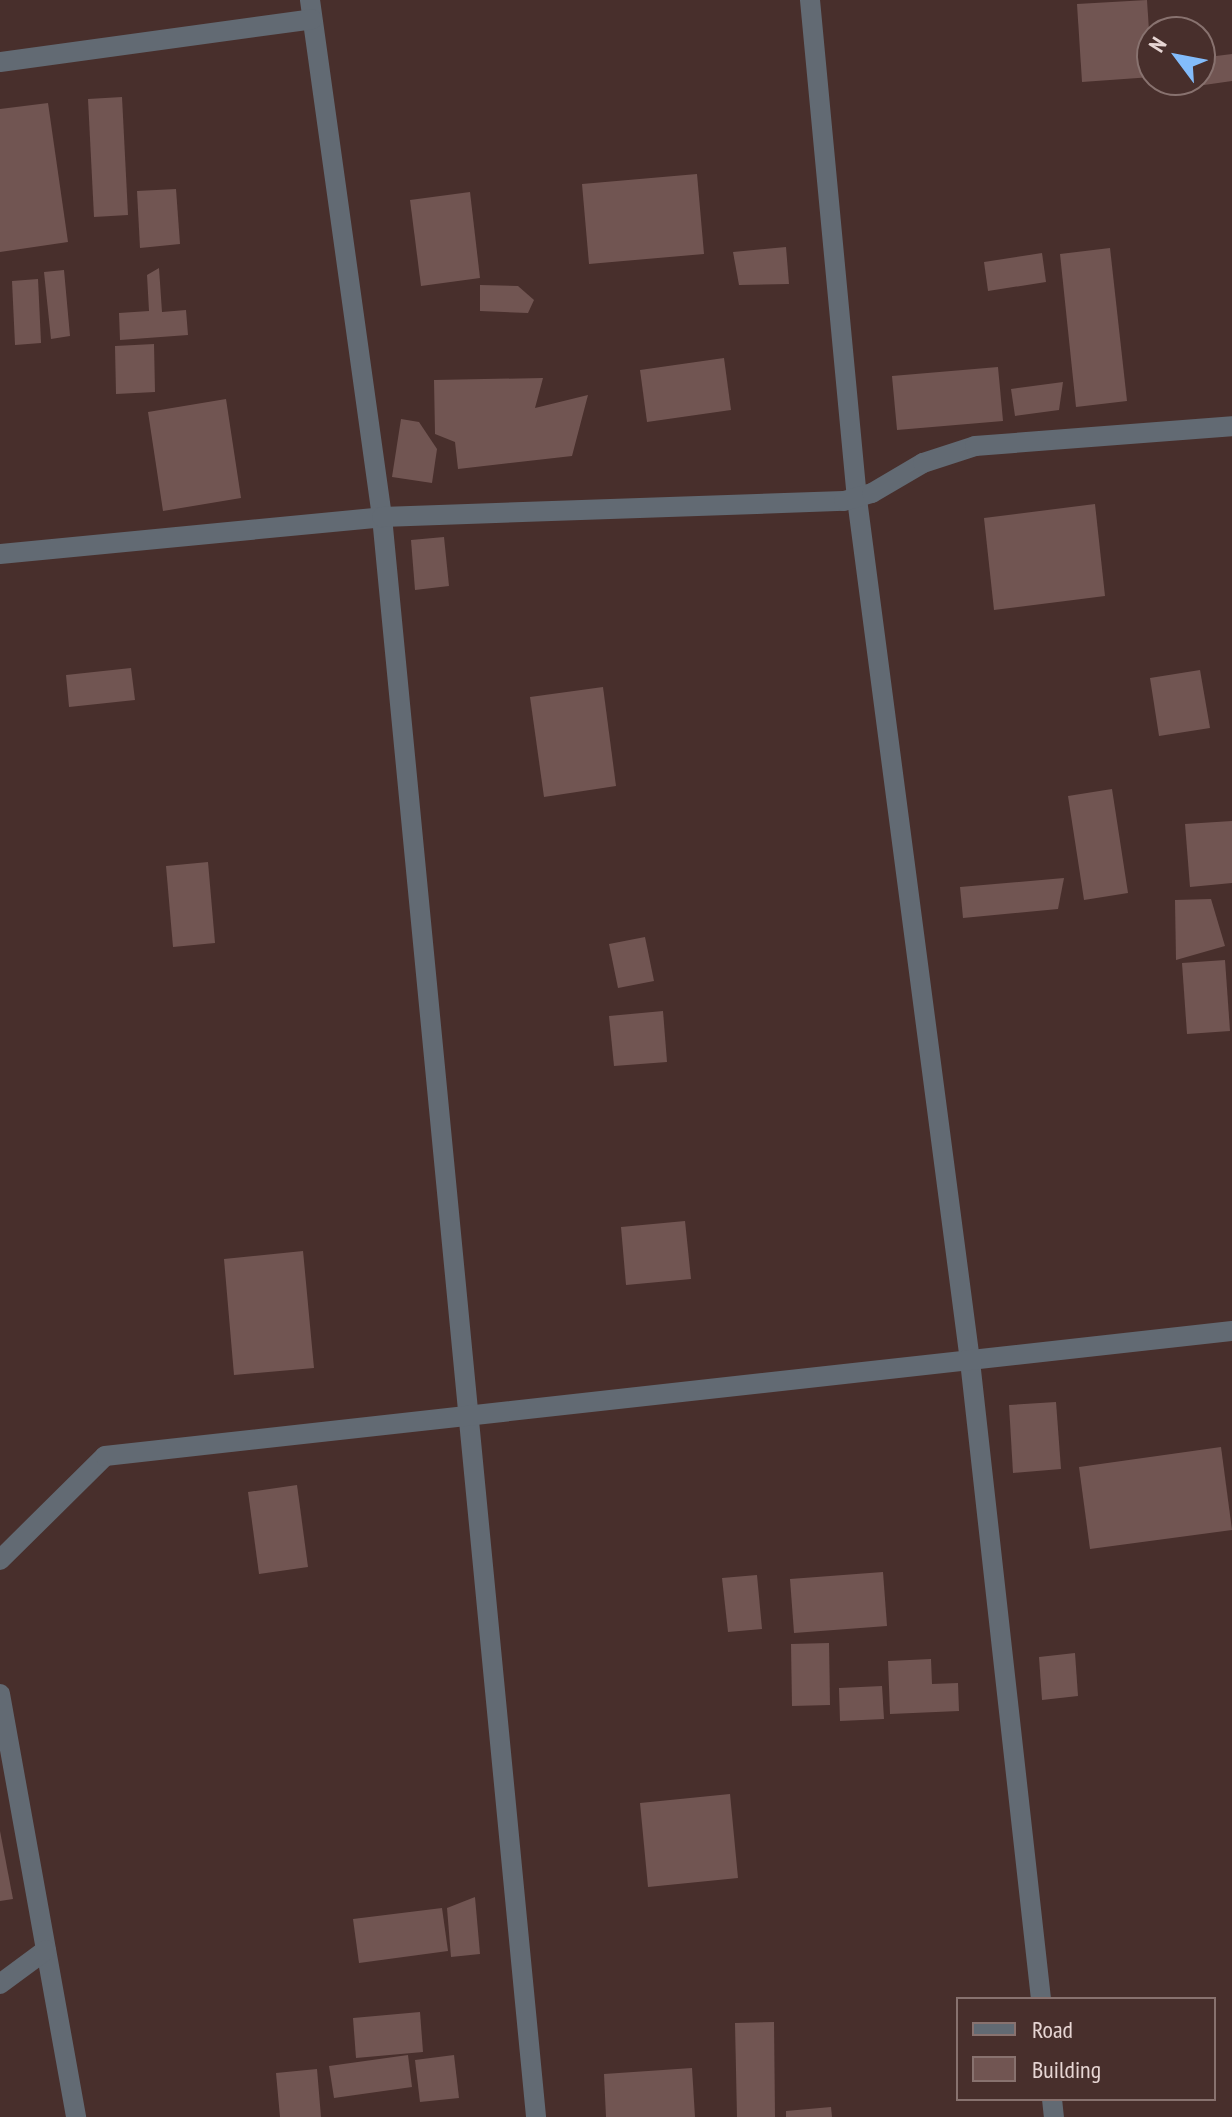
<!DOCTYPE html>
<html>
<head>
<meta charset="utf-8">
<style>
  body { margin:0 }
  #map { position:relative; width:1232px; height:2117px; overflow:hidden; background:#482f2c; font-family:"PT Sans Narrow",sans-serif }
  div>[style] { position:absolute }
  .building>* { inset:0; background:#715552 }
  .street>* { height:20px; margin:-10px; padding:0 10px; transform-origin:10px; border-radius:10px; background:#626a73 }
  span { translate:-50% -50%; white-space:nowrap; text-align:center; line-height:1.15; -webkit-text-stroke:8px #482f2c; paint-order:stroke }
  .legend { position:absolute; left:956px; top:1997px; width:260px; height:104px; box-sizing:border-box; background:#482f2c; border:2px solid #88726f; margin:0; padding:10px 14px; list-style:none; font-size:24px; color:#e7d6d4 }
  .legend li { display:flex; align-items:center; gap:16px; height:40px }
  .legend b { width:40px; border:2px solid #88726f }
  .north { position:absolute; left:1136px; top:16px; width:80px; height:80px; box-sizing:border-box; background:#482f2c; border:2px solid #88726f; border-radius:50%; rotate:302deg; font-size:22px; font-weight:700; line-height:32px; text-align:center; color:#e7d6d4 }
  .north::after { content:''; display:block; margin:auto; width:28px; height:36px; background:#83bcfb; clip-path:polygon(50% 0,100% 100%,50% 72%,0 100%) }
</style>
</head>
<body>
<div id="map">
  <div class="building">
    <div style="clip-path:polygon(1147px 0,1152px 77px,1082px 82px,1077px 4px)"></div>
    <div style="clip-path:polygon(1232px 54px,1232px 81px,1204px 85px,1200px 58px)"></div>
    <div style="clip-path:polygon(122px 97px,128px 215px,94px 217px,88px 99px)"></div>
    <div style="clip-path:polygon(48px 103px,68px 242px,0 252px,0 109px)"></div>
    <div style="clip-path:polygon(697px 174px,704px 254px,589px 264px,582px 184px)"></div>
    <div style="clip-path:polygon(176px 189px,180px 244px,140px 248px,137px 191px)"></div>
    <div style="clip-path:polygon(470px 192px,480px 278px,421px 286px,410px 200px)"></div>
    <div style="clip-path:polygon(786px 247px,789px 284px,739px 285px,733px 252px)"></div>
    <div style="clip-path:polygon(1110px 248px,1127px 401px,1076px 407px,1060px 254px)"></div>
    <div style="clip-path:polygon(1042px 253px,1046px 282px,988px 291px,984px 262px)"></div>
    <div style="clip-path:polygon(159px 268px,162px 312px,186px 310px,188px 335px,120px 340px,119px 313px,149px 311px,147px 275px)"></div>
    <div style="clip-path:polygon(64px 270px,70px 336px,51px 339px,44px 272px)"></div>
    <div style="clip-path:polygon(38px 279px,41px 343px,15px 345px,12px 281px)"></div>
    <div style="clip-path:polygon(480px 285px,518px 286px,534px 300px,528px 313px,480px 311px)"></div>
    <div style="clip-path:polygon(154px 344px,155px 392px,116px 394px,115px 346px)"></div>
    <div style="clip-path:polygon(724px 358px,731px 410px,647px 422px,640px 370px)"></div>
    <div style="clip-path:polygon(998px 367px,1003px 421px,897px 430px,892px 376px)"></div>
    <div style="clip-path:polygon(543px 378px,535px 408px,588px 395px,572px 456px,458px 469px,455px 442px,435px 434px,434px 380px)"></div>
    <div style="clip-path:polygon(1063px 382px,1059px 410px,1015px 416px,1011px 389px)"></div>
    <div style="clip-path:polygon(226px 399px,241px 498px,163px 511px,148px 412px)"></div>
    <div style="clip-path:polygon(401px 419px,419px 422px,437px 449px,432px 483px,392px 477px)"></div>
    <div style="clip-path:polygon(1095px 504px,1105px 596px,994px 610px,984px 518px)"></div>
    <div style="clip-path:polygon(444px 537px,449px 586px,415px 590px,411px 540px)"></div>
    <div style="clip-path:polygon(131px 668px,135px 700px,69px 707px,66px 675px)"></div>
    <div style="clip-path:polygon(1200px 670px,1210px 728px,1159px 736px,1150px 678px)"></div>
    <div style="clip-path:polygon(603px 687px,616px 786px,544px 797px,530px 697px)"></div>
    <div style="clip-path:polygon(1112px 789px,1128px 893px,1084px 900px,1068px 796px)"></div>
    <div style="clip-path:polygon(1232px 821px,1232px 883px,1190px 887px,1185px 824px)"></div>
    <div style="clip-path:polygon(208px 862px,215px 943px,173px 947px,166px 866px)"></div>
    <div style="clip-path:polygon(1064px 878px,1058px 909px,963px 918px,960px 887px)"></div>
    <div style="clip-path:polygon(1211px 899px,1225px 946px,1176px 960px,1175px 900px)"></div>
    <div style="clip-path:polygon(645px 937px,654px 981px,618px 988px,609px 944px)"></div>
    <div style="clip-path:polygon(1225px 960px,1230px 1031px,1187px 1034px,1182px 963px)"></div>
    <div style="clip-path:polygon(663px 1011px,667px 1062px,614px 1066px,609px 1016px)"></div>
    <div style="clip-path:polygon(685px 1221px,691px 1279px,626px 1285px,621px 1227px)"></div>
    <div style="clip-path:polygon(303px 1251px,314px 1368px,234px 1375px,224px 1259px)"></div>
    <div style="clip-path:polygon(1056px 1402px,1061px 1469px,1013px 1473px,1009px 1405px)"></div>
    <div style="clip-path:polygon(1221px 1447px,1232px 1530px,1090px 1549px,1079px 1467px)"></div>
    <div style="clip-path:polygon(297px 1485px,308px 1567px,259px 1574px,248px 1492px)"></div>
    <div style="clip-path:polygon(883px 1572px,887px 1626px,794px 1633px,790px 1579px)"></div>
    <div style="clip-path:polygon(757px 1575px,762px 1629px,728px 1632px,722px 1578px)"></div>
    <div style="clip-path:polygon(829px 1643px,830px 1705px,792px 1706px,791px 1644px)"></div>
    <div style="clip-path:polygon(1075px 1653px,1078px 1696px,1042px 1700px,1039px 1657px)"></div>
    <div style="clip-path:polygon(931px 1659px,932px 1684px,958px 1683px,959px 1711px,890px 1714px,888px 1661px)"></div>
    <div style="clip-path:polygon(882px 1686px,884px 1719px,840px 1721px,839px 1688px)"></div>
    <div style="clip-path:polygon(730px 1794px,738px 1878px,648px 1887px,640px 1803px)"></div>
    <div style="clip-path:polygon(0 1831px,13px 1899px,0 1901px)"></div>
    <div style="clip-path:polygon(475px 1897px,480px 1954px,451px 1957px,447px 1908px)"></div>
    <div style="clip-path:polygon(442px 1908px,448px 1951px,359px 1963px,353px 1919px)"></div>
    <div style="clip-path:polygon(420px 2012px,423px 2052px,356px 2058px,353px 2018px)"></div>
    <div style="clip-path:polygon(774px 2022px,775px 2117px,737px 2117px,735px 2023px)"></div>
    <div style="clip-path:polygon(408px 2055px,412px 2087px,334px 2098px,329px 2066px)"></div>
    <div style="clip-path:polygon(454px 2055px,459px 2098px,420px 2102px,415px 2060px)"></div>
    <div style="clip-path:polygon(692px 2068px,695px 2117px,606px 2117px,604px 2074px)"></div>
    <div style="clip-path:polygon(317px 2069px,321px 2117px,280px 2117px,276px 2073px)"></div>
    <div style="clip-path:polygon(831px 2107px,832px 2117px,786px 2117px,786px 2111px)"></div>
  </div>
  <div class="street">
    <div style="left:310px;top:0;width:522px;rotate:82.07deg"></div>
    <div style="left:382px;top:517px;width:1607px;rotate:84.5deg"></div>
    <div style="left:810px;top:0;width:501px;rotate:84.62deg"></div>
    <div style="left:857px;top:499px;width:869px;rotate:82.53deg"></div>
    <div style="left:970px;top:1361px;width:642px;rotate:83.65deg"></div>
    <div style="left:0;top:62px;width:315px;rotate:-7.8deg"></div>
    <div style="left:0;top:554px;width:384px;rotate:-5.5deg"></div>
    <div style="left:382px;top:517px;width:462px;rotate:-2deg"></div>
    <div style="left:844px;top:501px;width:29px;rotate:-16deg"></div>
    <div style="left:872px;top:493px;width:59px;rotate:-30.5deg"></div>
    <div style="left:923px;top:463px;width:55px;rotate:-18.1deg"></div>
    <div style="left:975px;top:446px;width:258px;rotate:-4.4deg"></div>
    <div style="left:0;top:1560px;width:148px;rotate:-44.7deg"></div>
    <div style="left:105px;top:1456px;width:1134px;rotate:-6.33deg"></div>
    <div style="left:0;top:1694px;width:430px;rotate:79.8deg"></div>
    <div style="left:0;top:1984px;width:57px;rotate:-36.5deg"></div>
    <div style="left:1052px;top:2099px;width:18px;rotate:84deg"></div>
  </div>
  <ul class="legend">
  <li><b style="height:10px;background:#626a73"></b>Road</li>
  <li><b style="height:22px;background:#715552"></b>Building</li>
  </ul>
  <div class="north">N</div>
</div>
</body>
</html>
